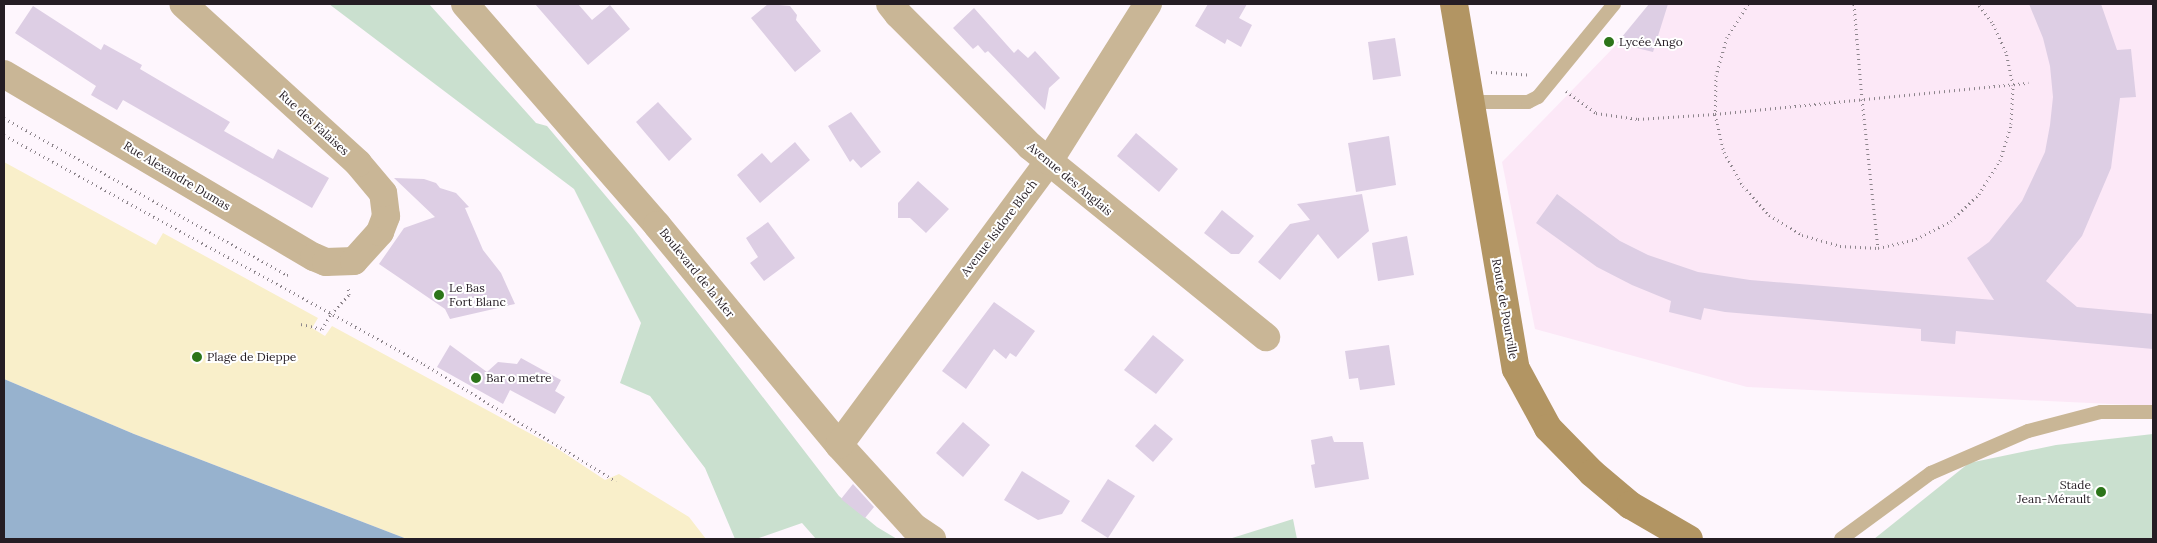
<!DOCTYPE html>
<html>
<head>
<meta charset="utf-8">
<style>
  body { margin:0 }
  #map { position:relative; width:2157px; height:543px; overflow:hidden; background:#fef6fd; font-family:Lora,serif }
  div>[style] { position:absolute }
  .education>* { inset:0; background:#fce8f7 }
  .green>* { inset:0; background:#cae0cf }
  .sand>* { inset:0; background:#f9efca }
  .water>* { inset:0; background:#97b2ce }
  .building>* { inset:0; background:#ddcee4 }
  .path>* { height:3px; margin-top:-1.5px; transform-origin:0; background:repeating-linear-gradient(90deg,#8d858c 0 1px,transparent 0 5px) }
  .lane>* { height:14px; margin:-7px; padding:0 7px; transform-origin:7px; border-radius:7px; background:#c9b696 }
  .street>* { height:28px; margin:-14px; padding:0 14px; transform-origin:14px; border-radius:14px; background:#c9b696 }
  .secondary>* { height:28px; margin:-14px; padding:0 14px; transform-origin:14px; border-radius:14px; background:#b29563 }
  .dots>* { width:14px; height:14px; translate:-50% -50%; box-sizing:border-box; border:2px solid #fff; border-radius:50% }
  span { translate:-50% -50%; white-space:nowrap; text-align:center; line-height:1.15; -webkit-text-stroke:4px #fff; paint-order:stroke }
  .poi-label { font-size:12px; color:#251d24 }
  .left { translate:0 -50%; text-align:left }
  .right { translate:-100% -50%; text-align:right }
  .street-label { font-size:12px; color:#251d24 }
  .frame { position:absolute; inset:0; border:5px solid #251d24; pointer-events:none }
</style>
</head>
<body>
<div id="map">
  <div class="education">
    <div style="clip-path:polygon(1656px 4px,2153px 4px,2153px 406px,1747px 387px,1535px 329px,1502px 162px)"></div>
  </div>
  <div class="green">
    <div style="clip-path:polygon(329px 4px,429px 4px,536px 123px,547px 126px,631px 226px,839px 496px,877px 527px,897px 539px,816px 539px,802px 523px,756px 539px,735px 539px,705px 468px,650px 396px,620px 383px,641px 323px,574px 189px)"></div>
    <div style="clip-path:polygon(2153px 434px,2153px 539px,1874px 539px,1969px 463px,2056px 445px)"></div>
    <div style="clip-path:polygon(1293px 519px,1297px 539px,1229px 539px)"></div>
  </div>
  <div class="sand">
    <div style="clip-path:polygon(4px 162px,156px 245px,163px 233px,318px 318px,312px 328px,325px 336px,332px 326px,555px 447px,605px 480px,619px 474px,689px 517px,706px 539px,407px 539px,134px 434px,4px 379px)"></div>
  </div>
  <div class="water">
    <div style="clip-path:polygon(4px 379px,134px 434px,407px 539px,4px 539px)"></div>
  </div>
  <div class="building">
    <div style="clip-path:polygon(535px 4px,578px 4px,592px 20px,610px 5px,630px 29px,588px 65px)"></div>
    <div style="clip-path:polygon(768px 4px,790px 6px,797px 15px,796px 20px,821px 51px,795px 72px,751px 18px)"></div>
    <div style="clip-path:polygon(1208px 4px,1247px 4px,1239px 18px,1252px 25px,1241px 47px,1227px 39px,1225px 44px,1195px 26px)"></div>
    <div style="clip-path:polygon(1649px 4px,1668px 4px,1653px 52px,1617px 43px)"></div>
    <div style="clip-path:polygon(2029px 4px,2101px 4px,2117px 50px,2131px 49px,2136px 97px,2120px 98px,2111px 168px,2082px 236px,2046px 281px,2077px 307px,2153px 314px,2153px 349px,1956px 331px,1955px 344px,1921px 341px,1921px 329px,1725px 312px,1704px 308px,1701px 320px,1669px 312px,1671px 301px,1632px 285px,1597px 267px,1536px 223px,1557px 194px,1620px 241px,1648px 255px,1698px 272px,1750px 280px,1994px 300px,1967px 258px,1989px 242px,2022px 201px,2045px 152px,2050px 125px,2053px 97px,2050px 66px,2043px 38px)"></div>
    <div style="clip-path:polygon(33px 6px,101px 50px,104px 44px,142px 65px,140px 69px,230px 122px,224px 131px,273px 159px,278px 149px,329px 178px,312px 208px,123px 100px,117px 110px,91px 95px,96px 86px,15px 33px)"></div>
    <div style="clip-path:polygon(974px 8px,1014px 53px,1018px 49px,1028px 58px,1035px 51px,1060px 78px,1049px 88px,1045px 110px,988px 51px,985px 53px,978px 45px,973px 49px,953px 28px)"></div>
    <div style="clip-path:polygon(1395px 38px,1401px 76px,1373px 80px,1368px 42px)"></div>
    <div style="clip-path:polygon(658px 102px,692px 139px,669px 161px,636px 122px)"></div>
    <div style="clip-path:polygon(851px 112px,881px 152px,861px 168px,853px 159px,850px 162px,828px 126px)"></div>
    <div style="clip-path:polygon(1136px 133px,1178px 169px,1159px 192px,1117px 156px)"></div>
    <div style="clip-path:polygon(1389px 136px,1396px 185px,1356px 192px,1348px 143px)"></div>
    <div style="clip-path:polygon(795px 142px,810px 160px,760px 203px,737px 175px,762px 153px,771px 163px)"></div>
    <div style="clip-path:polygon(394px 178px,424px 179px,436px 183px,440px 188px,456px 193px,469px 207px,465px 208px,483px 250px,501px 273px,515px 304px,450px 319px,445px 309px,379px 264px,404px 228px,435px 217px)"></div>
    <div style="clip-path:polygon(918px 181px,949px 209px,926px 233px,910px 218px,898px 218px,898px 203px)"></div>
    <div style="clip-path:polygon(1362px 194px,1369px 231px,1338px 259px,1318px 234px,1280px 280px,1258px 262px,1290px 224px,1310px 220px,1297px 204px)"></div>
    <div style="clip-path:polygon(1222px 210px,1254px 236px,1239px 254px,1231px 254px,1204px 233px)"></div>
    <div style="clip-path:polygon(768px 222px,795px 258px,764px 281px,750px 263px,758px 257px,746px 238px)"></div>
    <div style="clip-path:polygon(1407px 236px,1414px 275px,1378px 281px,1372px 243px)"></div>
    <div style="clip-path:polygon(994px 302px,1035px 331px,1016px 357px,1010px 353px,1006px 359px,994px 349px,966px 389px,942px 371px)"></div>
    <div style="clip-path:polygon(1153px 335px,1184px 360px,1156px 394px,1124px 370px)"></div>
    <div style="clip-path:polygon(450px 345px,487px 372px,498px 362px,517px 364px,521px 358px,561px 380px,555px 391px,565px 397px,555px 414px,510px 390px,503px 404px,437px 367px)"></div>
    <div style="clip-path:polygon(1389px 345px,1395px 385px,1360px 390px,1358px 378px,1349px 379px,1345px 351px)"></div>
    <div style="clip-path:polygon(963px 422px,990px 445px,963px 477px,936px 453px)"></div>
    <div style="clip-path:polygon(1155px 424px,1173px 439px,1153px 462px,1135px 446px)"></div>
    <div style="clip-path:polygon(1332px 436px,1334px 442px,1363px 442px,1369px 479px,1315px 488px,1311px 465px,1315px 464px,1311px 440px)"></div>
    <div style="clip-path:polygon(1022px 471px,1070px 501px,1062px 514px,1038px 520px,1004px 500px)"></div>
    <div style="clip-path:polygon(1108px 479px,1135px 496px,1108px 538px,1081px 521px)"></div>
    <div style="clip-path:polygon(853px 484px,874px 507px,865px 518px,841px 499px)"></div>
  </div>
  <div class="path">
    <div style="left:1748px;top:4px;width:39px;rotate:122deg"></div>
    <div style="left:1727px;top:37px;width:40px;rotate:106deg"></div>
    <div style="left:1716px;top:75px;width:39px;rotate:91deg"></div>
    <div style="left:1715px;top:114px;width:39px;rotate:77deg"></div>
    <div style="left:1724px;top:152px;width:39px;rotate:61deg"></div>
    <div style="left:1743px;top:186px;width:39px;rotate:48deg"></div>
    <div style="left:1769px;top:215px;width:39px;rotate:31deg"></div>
    <div style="left:1802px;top:235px;width:40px;rotate:16deg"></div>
    <div style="left:1840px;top:246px;width:38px;rotate:3deg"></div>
    <div style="left:1878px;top:248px;width:39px;rotate:-13deg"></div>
    <div style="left:1916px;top:239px;width:39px;rotate:-27deg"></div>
    <div style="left:1951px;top:221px;width:39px;rotate:-44deg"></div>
    <div style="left:1979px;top:194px;width:39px;rotate:-58deg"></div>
    <div style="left:2000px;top:161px;width:39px;rotate:-73deg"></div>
    <div style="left:2011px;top:124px;width:39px;rotate:-87deg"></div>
    <div style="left:2013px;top:85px;width:34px;rotate:-102deg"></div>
    <div style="left:2006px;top:52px;width:33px;rotate:-115deg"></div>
    <div style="left:1992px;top:22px;width:23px;rotate:-128deg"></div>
    <div style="left:1854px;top:4px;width:95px;rotate:85.2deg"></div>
    <div style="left:1862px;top:99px;width:150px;rotate:83.9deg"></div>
    <div style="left:1491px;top:72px;width:39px;rotate:4deg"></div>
    <div style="left:1566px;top:91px;width:37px;rotate:36deg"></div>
    <div style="left:1596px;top:113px;width:42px;rotate:8.1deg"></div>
    <div style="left:1638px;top:119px;width:77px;rotate:-3.7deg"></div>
    <div style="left:1715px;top:114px;width:315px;rotate:-5.7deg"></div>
    <div style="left:4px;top:118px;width:324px;rotate:29deg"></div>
    <div style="left:287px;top:275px;width:3px;rotate:-18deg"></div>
    <div style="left:4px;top:135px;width:478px;rotate:28.6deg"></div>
    <div style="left:424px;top:364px;width:225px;rotate:31.4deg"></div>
    <div style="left:301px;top:324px;width:22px;rotate:13deg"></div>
    <div style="left:322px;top:329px;width:17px;rotate:-59deg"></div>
    <div style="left:331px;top:314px;width:26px;rotate:-47deg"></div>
    <div style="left:349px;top:295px;width:9px;rotate:-96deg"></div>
  </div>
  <div class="lane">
    <div style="left:1470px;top:102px;width:58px"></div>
    <div style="left:1528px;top:102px;width:11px;rotate:-27deg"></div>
    <div style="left:1538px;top:97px;width:120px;rotate:-50.7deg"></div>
    <div style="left:1841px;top:539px;width:112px;rotate:-36.3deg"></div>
    <div style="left:1931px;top:473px;width:106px;rotate:-23.4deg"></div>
    <div style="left:2028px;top:431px;width:75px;rotate:-14.6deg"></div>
    <div style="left:2101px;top:412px;width:52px"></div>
  </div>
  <div class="street">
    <div style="left:465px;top:4px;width:293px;rotate:49deg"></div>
    <div style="left:657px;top:225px;width:286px;rotate:50.4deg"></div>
    <div style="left:839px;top:445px;width:111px;rotate:47.6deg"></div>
    <div style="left:914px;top:527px;width:22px;rotate:34deg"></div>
    <div style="left:890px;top:4px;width:13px;rotate:51deg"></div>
    <div style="left:898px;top:14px;width:187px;rotate:45deg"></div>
    <div style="left:1030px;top:146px;width:304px;rotate:39deg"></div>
    <div style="left:4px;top:74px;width:360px;rotate:30.6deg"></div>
    <div style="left:314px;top:257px;width:13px;rotate:23deg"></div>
    <div style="left:326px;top:262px;width:28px;rotate:-2deg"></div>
    <div style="left:354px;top:261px;width:39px;rotate:-48deg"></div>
    <div style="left:380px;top:232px;width:17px;rotate:-69deg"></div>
    <div style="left:386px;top:216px;width:23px;rotate:-97deg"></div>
    <div style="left:383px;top:193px;width:39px;rotate:-130deg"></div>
    <div style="left:358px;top:163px;width:236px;rotate:-137.7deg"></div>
    <div style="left:839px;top:445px;width:353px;rotate:-53.5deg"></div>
    <div style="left:1049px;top:161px;width:186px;rotate:-57.8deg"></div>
  </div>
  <div class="secondary">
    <div style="left:1454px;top:4px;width:370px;rotate:80.4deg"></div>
    <div style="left:1516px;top:369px;width:67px;rotate:61.5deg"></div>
    <div style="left:1548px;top:428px;width:63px;rotate:45.6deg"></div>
    <div style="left:1592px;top:473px;width:50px;rotate:40.1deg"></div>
    <div style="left:1630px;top:505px;width:68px;rotate:30deg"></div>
  </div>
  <div class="dots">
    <div style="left:1609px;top:42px;background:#2c7519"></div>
    <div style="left:439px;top:295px;background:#2c7519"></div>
    <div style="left:197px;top:357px;background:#2c7519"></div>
    <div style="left:476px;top:378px;background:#2c7519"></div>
    <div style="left:2101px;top:492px;background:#2c7519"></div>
  </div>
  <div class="poi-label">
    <span class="left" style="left:1619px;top:42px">Lycée Ango</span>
    <span class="left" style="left:449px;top:295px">Le Bas<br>Fort Blanc</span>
    <span class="left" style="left:207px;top:357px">Plage de Dieppe</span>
    <span class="left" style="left:486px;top:378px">Bar o metre</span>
    <span class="right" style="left:2091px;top:492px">Stade<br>Jean-Mérault</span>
  </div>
  <div class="street-label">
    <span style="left:314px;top:123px;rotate:42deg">Rue des Falaises</span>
    <span style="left:177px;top:176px;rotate:31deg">Rue Alexandre Dumas</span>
    <span style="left:1070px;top:179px;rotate:40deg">Avenue des Anglais</span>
    <span style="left:999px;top:228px;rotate:-53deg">Avenue Isidore Bloch</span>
    <span style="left:697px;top:273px;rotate:51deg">Boulevard de la Mer</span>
    <span style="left:1505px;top:309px;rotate:80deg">Route de Pourville</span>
  </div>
  <div class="frame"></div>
</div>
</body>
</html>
